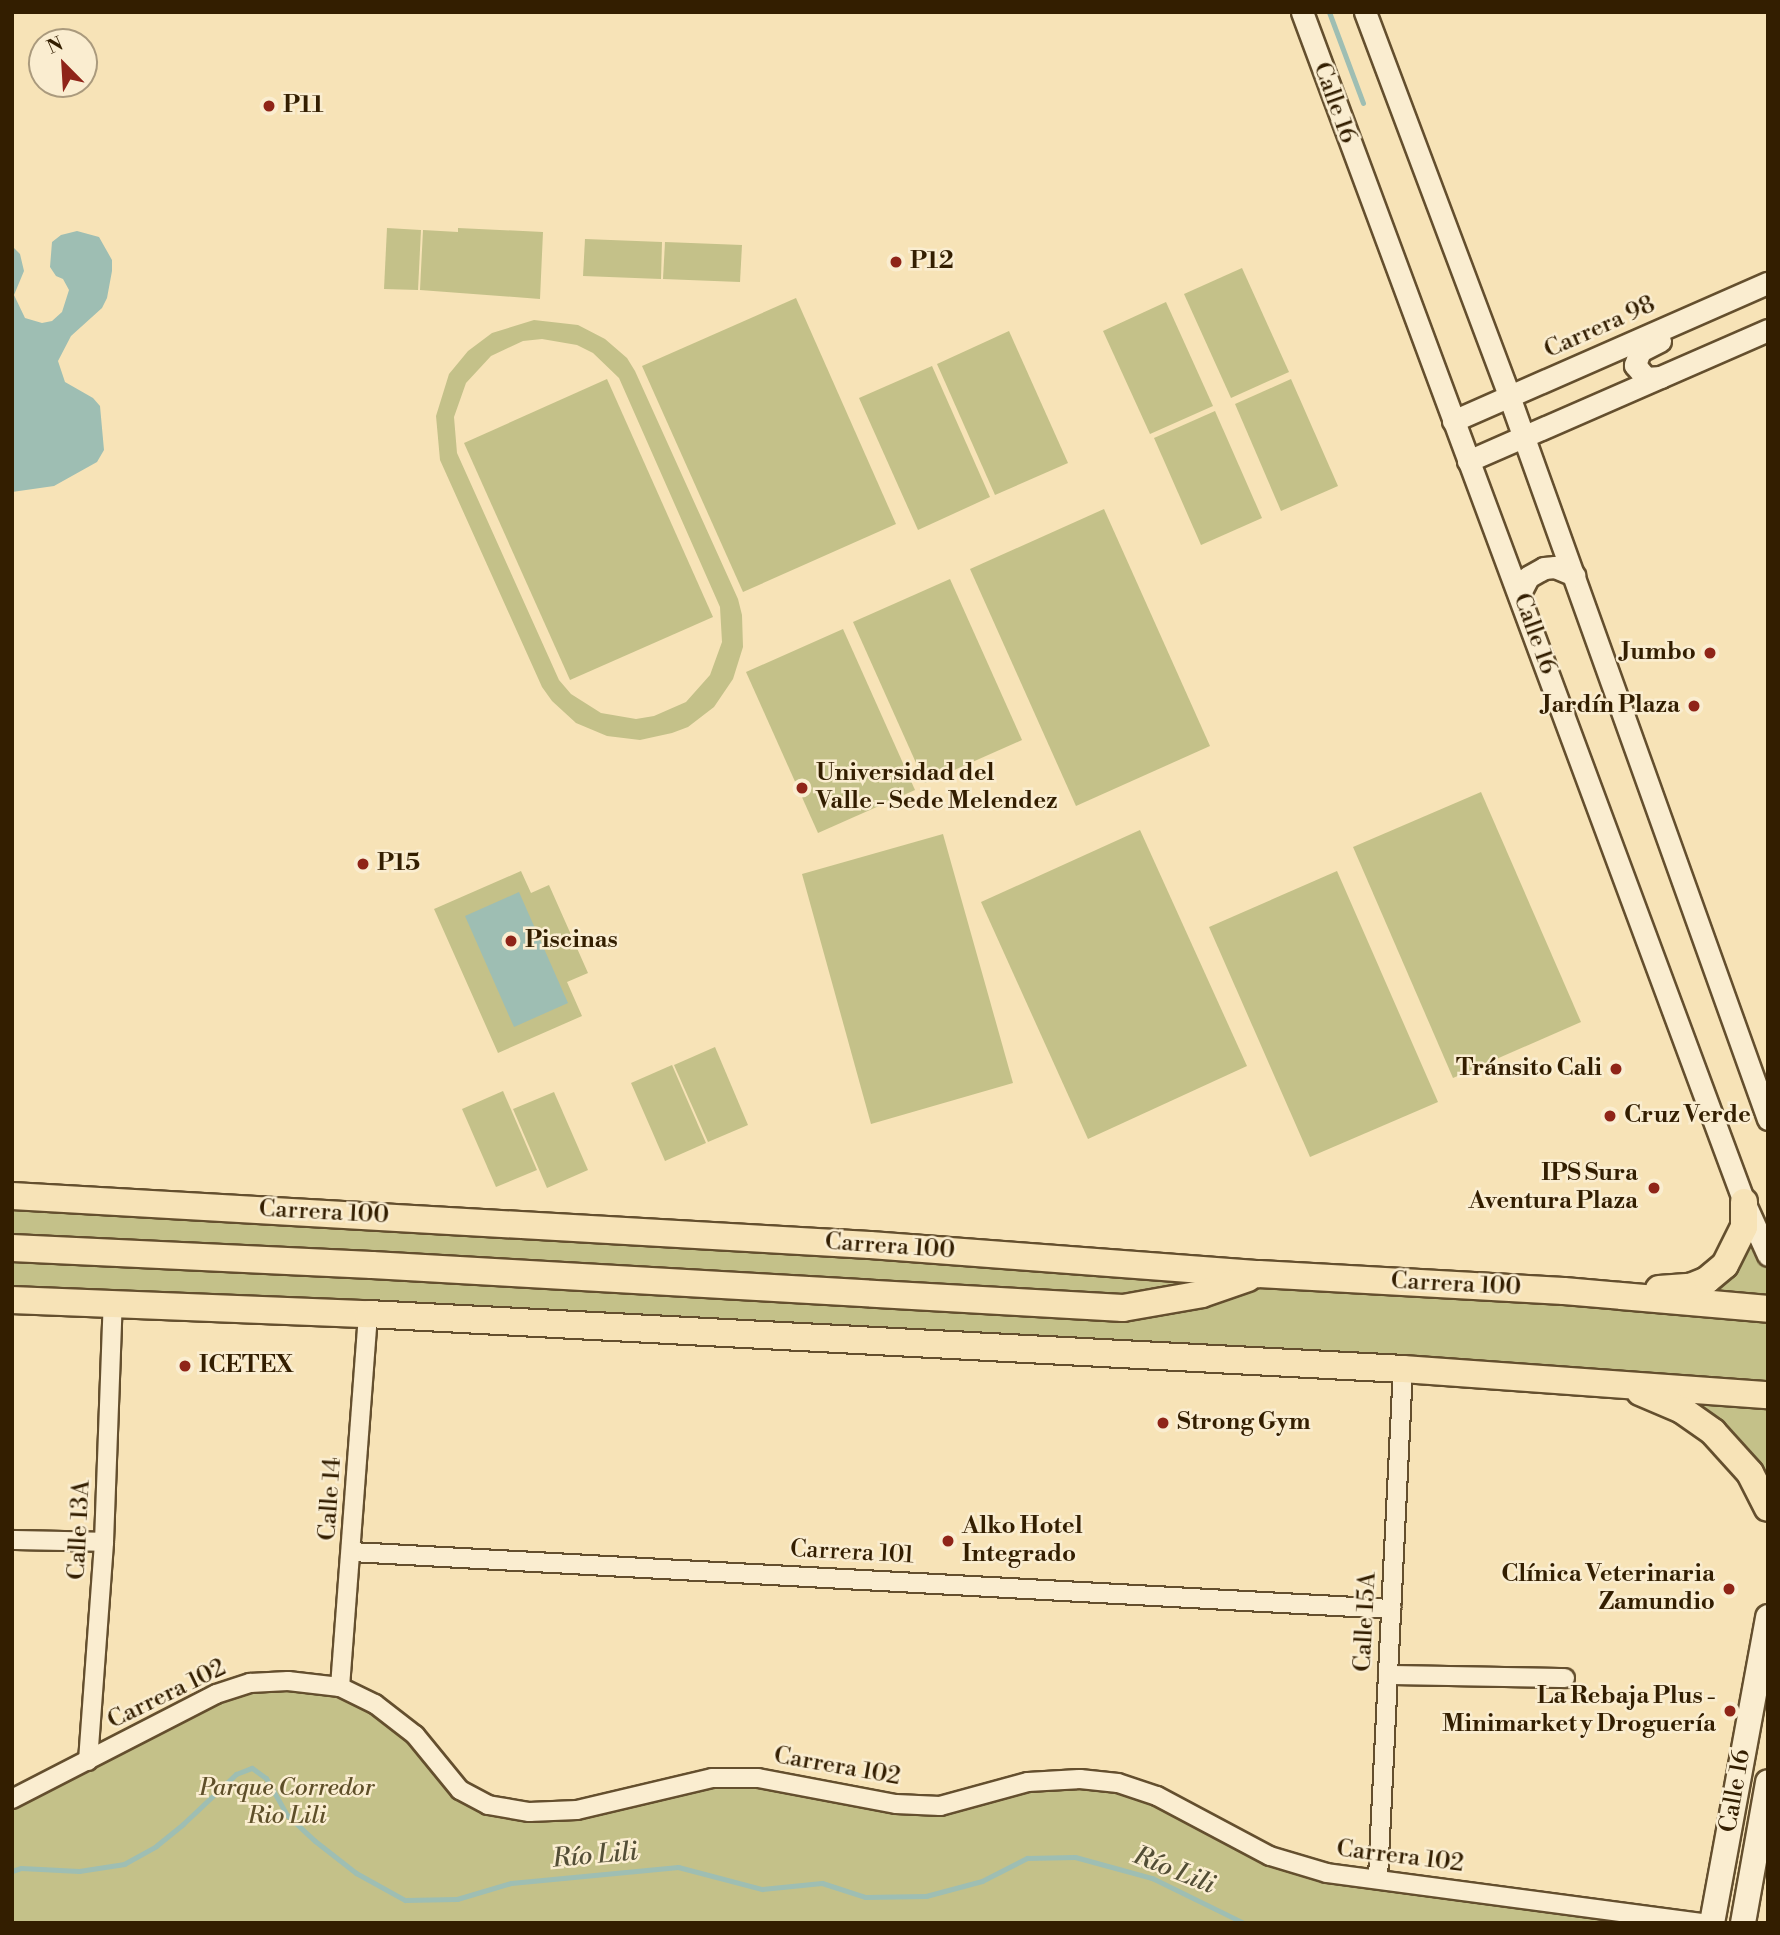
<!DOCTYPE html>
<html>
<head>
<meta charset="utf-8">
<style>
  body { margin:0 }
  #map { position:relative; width:1780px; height:1935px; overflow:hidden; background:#f7e3b7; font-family:"Libre Bodoni",serif }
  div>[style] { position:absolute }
  .green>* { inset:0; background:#c4c189 }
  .water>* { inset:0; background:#9ebeb3 }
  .stream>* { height:5px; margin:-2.5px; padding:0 2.5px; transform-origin:2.5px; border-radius:2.5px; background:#9ebeb3 }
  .roads { filter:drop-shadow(2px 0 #644f2e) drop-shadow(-2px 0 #644f2e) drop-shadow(0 2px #644f2e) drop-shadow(0 -2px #644f2e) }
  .minor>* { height:18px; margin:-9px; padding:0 9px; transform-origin:9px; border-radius:9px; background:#faedd0 }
  .tertiary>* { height:21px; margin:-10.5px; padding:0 10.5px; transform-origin:10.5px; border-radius:10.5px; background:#faedd0 }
  .secondary>* { height:24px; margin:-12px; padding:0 12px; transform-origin:12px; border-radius:12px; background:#faedd0 }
  .primary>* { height:26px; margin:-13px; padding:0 13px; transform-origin:13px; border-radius:13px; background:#f7e3b7 }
  .dots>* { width:19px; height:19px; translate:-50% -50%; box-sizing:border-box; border:4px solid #faedd0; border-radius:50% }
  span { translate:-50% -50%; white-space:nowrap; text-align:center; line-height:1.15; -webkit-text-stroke:5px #faedd0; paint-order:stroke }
  .street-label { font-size:24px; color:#331e00 }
  .poi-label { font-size:24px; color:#331e00; font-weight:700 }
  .left { translate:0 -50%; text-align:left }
  .right { translate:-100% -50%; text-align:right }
  .park-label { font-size:24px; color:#5e4f29; font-style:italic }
  .water-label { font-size:26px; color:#534e36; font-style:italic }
  .frame { position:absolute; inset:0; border:14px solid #331e00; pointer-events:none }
  .north { position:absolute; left:28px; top:28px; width:70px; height:70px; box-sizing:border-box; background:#faedd0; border:2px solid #aa9a7d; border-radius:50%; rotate:336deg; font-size:19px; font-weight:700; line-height:28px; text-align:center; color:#331e00 }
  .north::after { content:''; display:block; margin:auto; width:24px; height:32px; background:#8f2418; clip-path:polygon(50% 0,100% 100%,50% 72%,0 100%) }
</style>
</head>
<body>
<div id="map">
  <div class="green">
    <div style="clip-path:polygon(387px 228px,421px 230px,418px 290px,384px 289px)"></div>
    <div style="clip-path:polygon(458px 228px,543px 232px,540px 299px,420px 290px,423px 230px,458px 232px)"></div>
    <div style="clip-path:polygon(585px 239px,662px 242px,661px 279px,583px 276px)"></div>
    <div style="clip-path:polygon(665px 242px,742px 245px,740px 282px,663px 279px)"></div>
    <div style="clip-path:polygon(1242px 268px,1289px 372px,1231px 398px,1184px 294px)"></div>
    <div style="clip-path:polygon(796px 298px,896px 524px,743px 592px,642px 366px)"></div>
    <div style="clip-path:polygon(1166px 302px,1213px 406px,1150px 434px,1103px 331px)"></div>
    <div style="clip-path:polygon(evenodd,534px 320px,578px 325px,605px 339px,627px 358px,635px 371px,738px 599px,742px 615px,743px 647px,733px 679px,714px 707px,688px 727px,672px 733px,640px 740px,607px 736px,576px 723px,552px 701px,542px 687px,440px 460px,436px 416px,449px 374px,468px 351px,492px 333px,534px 320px,542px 339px,577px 345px,593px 353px,619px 378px,720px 607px,722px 642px,710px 675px,686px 702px,654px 716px,636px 719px,601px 713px,571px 694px,559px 680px,457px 453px,454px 417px,466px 383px,491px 356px,523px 341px,542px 339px)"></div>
    <div style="clip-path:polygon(1009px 331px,1068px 463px,995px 495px,937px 364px)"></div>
    <div style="clip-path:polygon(932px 366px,990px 497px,918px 530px,859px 398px)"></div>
    <div style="clip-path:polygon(607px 379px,713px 617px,570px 680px,464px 443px)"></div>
    <div style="clip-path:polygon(1291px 379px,1338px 486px,1281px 511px,1235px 404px)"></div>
    <div style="clip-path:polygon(1215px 411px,1262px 518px,1201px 545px,1154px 438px)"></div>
    <div style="clip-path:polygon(1104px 509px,1210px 746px,1076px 806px,970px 569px)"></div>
    <div style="clip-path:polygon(950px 579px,1022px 740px,925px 783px,853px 622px)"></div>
    <div style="clip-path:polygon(843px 629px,915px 790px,818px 833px,746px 672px)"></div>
    <div style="clip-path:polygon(1481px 792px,1581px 1022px,1453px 1078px,1353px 847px)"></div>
    <div style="clip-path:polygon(1140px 830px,1247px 1066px,1088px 1139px,981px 902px)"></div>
    <div style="clip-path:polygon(943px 834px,1013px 1083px,871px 1124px,802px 874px)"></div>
    <div style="clip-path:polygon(521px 871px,531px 893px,549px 885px,588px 973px,567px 982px,582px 1016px,498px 1053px,434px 909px)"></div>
    <div style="clip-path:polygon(1337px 871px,1438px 1102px,1310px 1157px,1209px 927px)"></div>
    <div style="clip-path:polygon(715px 1047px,748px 1125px,708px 1142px,674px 1065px)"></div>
    <div style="clip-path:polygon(672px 1065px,706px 1143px,665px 1161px,631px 1083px)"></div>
    <div style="clip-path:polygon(503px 1091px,537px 1170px,496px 1187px,462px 1109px)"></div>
    <div style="clip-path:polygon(554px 1092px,588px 1170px,547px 1188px,513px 1109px)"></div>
    <div style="clip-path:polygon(12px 1196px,1259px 1274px,1690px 1287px,1744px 1227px,1768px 1255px,1768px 1508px,1730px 1449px,1619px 1383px,12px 1300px)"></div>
    <div style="clip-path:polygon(288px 1681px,375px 1704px,460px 1790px,529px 1812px,712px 1778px,940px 1806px,1028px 1782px,1118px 1783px,1270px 1855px,1704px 1923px,12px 1923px,12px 1799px,216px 1694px)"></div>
  </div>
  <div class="water">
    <div style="clip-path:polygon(77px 231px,99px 237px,112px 260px,112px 271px,107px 298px,102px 308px,71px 336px,58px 361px,65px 382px,93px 398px,100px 406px,104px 450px,97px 462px,54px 486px,12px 492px,12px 246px,20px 254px,24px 271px,14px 295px,25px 318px,42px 323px,52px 321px,62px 312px,69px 290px,63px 279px,56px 276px,50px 267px,52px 242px,61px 235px)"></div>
    <div style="clip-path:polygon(519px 892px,568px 1003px,514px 1027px,465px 916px)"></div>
  </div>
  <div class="stream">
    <div style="left:1329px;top:12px;width:97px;rotate:69.5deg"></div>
    <div style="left:12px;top:1871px;width:9px;rotate:-18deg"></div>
    <div style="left:21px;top:1868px;width:58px;rotate:3deg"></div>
    <div style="left:79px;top:1871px;width:46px;rotate:-8.8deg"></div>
    <div style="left:124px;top:1864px;width:37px;rotate:-29deg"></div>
    <div style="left:156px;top:1846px;width:35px;rotate:-39deg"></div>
    <div style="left:183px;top:1824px;width:73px;rotate:-43.3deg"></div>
    <div style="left:236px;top:1774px;width:17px;rotate:-21deg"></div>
    <div style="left:252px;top:1768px;width:17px;rotate:36deg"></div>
    <div style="left:266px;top:1778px;width:43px;rotate:60.4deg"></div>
    <div style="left:287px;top:1815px;width:38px;rotate:43deg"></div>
    <div style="left:315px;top:1841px;width:52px;rotate:38deg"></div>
    <div style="left:356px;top:1873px;width:56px;rotate:28.9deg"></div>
    <div style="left:405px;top:1900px;width:52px;rotate:-1.1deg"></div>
    <div style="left:457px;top:1899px;width:56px;rotate:-16.5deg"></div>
    <div style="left:511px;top:1883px;width:168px;rotate:-5.5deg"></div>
    <div style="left:678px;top:1867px;width:87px;rotate:14.7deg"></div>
    <div style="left:762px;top:1889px;width:60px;rotate:-5.7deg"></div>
    <div style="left:822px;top:1883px;width:45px;rotate:18deg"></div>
    <div style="left:865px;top:1897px;width:61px;rotate:-0.9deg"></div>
    <div style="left:926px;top:1896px;width:58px;rotate:-15deg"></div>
    <div style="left:982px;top:1881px;width:51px;rotate:-27.1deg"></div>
    <div style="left:1027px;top:1858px;width:48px;rotate:-1.2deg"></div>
    <div style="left:1075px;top:1857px;width:80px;rotate:15.3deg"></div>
    <div style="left:1152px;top:1878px;width:102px;rotate:26.1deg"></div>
  </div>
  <div class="roads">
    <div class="minor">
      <div style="left:12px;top:1540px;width:92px;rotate:1.2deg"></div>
      <div style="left:352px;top:1552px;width:1041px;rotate:3.14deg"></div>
      <div style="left:1388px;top:1675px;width:177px;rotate:1deg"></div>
      <div style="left:340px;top:1687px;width:374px;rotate:-85.7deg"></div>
      <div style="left:88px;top:1761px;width:220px;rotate:-85.8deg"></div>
      <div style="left:104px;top:1542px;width:240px;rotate:-87.9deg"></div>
      <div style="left:12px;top:1799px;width:229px;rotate:-27.2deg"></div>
      <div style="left:216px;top:1694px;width:36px;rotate:-18deg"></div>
      <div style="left:250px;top:1683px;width:38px;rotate:-3deg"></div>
      <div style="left:288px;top:1681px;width:52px;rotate:6.6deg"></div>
      <div style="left:340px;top:1687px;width:39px;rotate:26deg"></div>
      <div style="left:375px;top:1704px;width:51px;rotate:37.8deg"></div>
      <div style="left:415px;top:1735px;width:71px;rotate:50.7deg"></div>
      <div style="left:460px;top:1790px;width:32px;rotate:28deg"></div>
      <div style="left:488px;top:1805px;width:42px;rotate:9.7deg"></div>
      <div style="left:529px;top:1812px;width:48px;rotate:-2.4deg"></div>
      <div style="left:577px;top:1810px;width:139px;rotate:-13.3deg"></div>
      <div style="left:712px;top:1778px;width:46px"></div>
      <div style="left:758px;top:1778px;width:140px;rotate:10.7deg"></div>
      <div style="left:896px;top:1804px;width:44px;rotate:2.6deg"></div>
      <div style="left:940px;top:1806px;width:91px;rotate:-15.3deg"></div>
      <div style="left:1028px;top:1782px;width:52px;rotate:-3.3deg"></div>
      <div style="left:1080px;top:1779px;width:38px;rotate:6deg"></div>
      <div style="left:1118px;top:1783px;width:41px;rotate:18.4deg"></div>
      <div style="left:1157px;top:1796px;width:128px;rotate:28deg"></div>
      <div style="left:1270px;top:1856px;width:59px;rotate:16.6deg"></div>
      <div style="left:1327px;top:1873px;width:380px;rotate:7.6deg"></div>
      <div style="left:1378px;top:1878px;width:510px;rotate:-87.19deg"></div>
    </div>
    <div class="tertiary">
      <div style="left:1302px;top:12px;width:1269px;rotate:69.62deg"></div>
      <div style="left:1744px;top:1202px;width:58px;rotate:65.6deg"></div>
      <div style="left:1365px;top:12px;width:410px;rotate:69.4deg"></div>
      <div style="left:1509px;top:396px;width:768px;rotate:70.29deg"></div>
      <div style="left:1660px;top:341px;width:22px;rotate:153deg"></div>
      <div style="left:1640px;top:351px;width:15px;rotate:110deg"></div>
      <div style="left:1635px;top:365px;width:17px;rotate:50deg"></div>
      <div style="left:1646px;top:378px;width:15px;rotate:-4deg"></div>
      <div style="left:1453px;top:421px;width:344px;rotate:-23.7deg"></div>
      <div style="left:1468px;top:461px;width:327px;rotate:-23.6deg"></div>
      <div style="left:1519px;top:595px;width:20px;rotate:-63deg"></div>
      <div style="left:1528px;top:577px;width:18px;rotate:-29deg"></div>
      <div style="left:1544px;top:568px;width:11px;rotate:-5deg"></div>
      <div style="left:1555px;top:567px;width:21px;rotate:23deg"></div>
    </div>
    <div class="secondary">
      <div style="left:1712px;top:1923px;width:311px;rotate:-79.6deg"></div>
      <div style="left:1743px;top:1923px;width:143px;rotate:-79.9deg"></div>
    </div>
    <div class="primary">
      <div style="left:12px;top:1196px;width:859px;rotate:3.27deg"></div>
      <div style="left:870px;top:1245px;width:390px;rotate:4.3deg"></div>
      <div style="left:1259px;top:1274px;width:305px;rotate:3.2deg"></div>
      <div style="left:1564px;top:1291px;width:205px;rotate:5deg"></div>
      <div style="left:12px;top:1248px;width:360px;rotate:2.7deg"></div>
      <div style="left:372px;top:1265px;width:752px;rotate:3.28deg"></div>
      <div style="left:1123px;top:1308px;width:80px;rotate:-10deg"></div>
      <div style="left:1202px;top:1294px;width:49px;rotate:-19.2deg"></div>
      <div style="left:1659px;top:1289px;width:31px;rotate:-4deg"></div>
      <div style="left:1690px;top:1287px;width:18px;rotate:-22deg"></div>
      <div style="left:1707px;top:1280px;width:23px;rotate:-40deg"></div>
      <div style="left:1725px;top:1265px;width:42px;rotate:-63.4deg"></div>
      <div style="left:1744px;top:1227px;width:25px;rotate:-90deg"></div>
      <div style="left:12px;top:1300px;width:356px;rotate:2.3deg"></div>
      <div style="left:368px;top:1314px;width:1036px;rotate:3.04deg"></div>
      <div style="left:1403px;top:1369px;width:366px;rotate:4.1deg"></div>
      <div style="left:1640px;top:1392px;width:46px;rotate:23.2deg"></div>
      <div style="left:1682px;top:1410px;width:38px;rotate:35deg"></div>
      <div style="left:1713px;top:1432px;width:55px;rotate:47.9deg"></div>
      <div style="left:1750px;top:1473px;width:39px;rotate:63deg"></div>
    </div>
  </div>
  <div class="dots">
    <div style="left:269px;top:106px;background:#8f2418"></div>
    <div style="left:896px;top:262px;background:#8f2418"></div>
    <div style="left:1710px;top:653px;background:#8f2418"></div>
    <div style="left:1694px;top:706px;background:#8f2418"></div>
    <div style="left:802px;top:788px;background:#8f2418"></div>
    <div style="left:363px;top:864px;background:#8f2418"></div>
    <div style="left:511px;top:941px;background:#8f2418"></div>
    <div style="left:1616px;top:1069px;background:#8f2418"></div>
    <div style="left:1610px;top:1116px;background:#8f2418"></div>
    <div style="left:1654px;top:1188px;background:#8f2418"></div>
    <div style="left:185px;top:1366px;background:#8f2418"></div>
    <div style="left:1163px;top:1423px;background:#8f2418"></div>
    <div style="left:948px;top:1541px;background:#8f2418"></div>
    <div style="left:1729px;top:1589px;background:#8f2418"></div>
    <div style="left:1730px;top:1711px;background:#8f2418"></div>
  </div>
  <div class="street-label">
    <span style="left:1334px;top:103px;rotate:70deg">Calle 16</span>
    <span style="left:1600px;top:328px;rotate:-24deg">Carrera 98</span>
    <span style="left:1534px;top:634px;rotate:70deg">Calle 16</span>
    <span style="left:324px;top:1213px;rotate:3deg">Carrera 100</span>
    <span style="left:890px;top:1247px;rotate:4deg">Carrera 100</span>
    <span style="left:1456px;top:1285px;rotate:3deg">Carrera 100</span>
    <span style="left:331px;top:1499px;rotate:-86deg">Calle 14</span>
    <span style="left:80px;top:1530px;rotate:-87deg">Calle 13A</span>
    <span style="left:852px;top:1553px;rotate:3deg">Carrera 101</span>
    <span style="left:1366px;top:1622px;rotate:-87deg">Calle 15A</span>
    <span style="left:167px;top:1695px;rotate:-26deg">Carrera 102</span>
    <span style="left:837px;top:1767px;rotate:10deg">Carrera 102</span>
    <span style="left:1736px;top:1791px;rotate:-80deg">Calle 16</span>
    <span style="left:1400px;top:1857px;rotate:7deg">Carrera 102</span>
  </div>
  <div class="poi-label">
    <span class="left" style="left:283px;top:106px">P11</span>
    <span class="left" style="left:910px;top:262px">P12</span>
    <span class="right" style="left:1696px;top:653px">Jumbo</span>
    <span class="right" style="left:1680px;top:706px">Jardín Plaza</span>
    <span class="left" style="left:816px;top:788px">Universidad del<br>Valle - Sede Melendez</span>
    <span class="left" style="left:377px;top:864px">P15</span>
    <span class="left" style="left:525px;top:941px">Piscinas</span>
    <span class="right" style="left:1602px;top:1069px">Tránsito Cali</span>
    <span class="left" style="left:1624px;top:1116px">Cruz Verde</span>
    <span class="right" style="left:1638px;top:1188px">IPS Sura<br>Aventura Plaza</span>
    <span class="left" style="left:199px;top:1366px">ICETEX</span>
    <span class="left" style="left:1177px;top:1423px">Strong Gym</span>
    <span class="left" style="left:962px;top:1541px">Alko Hotel<br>Integrado</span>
    <span class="right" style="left:1715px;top:1589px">Clínica Veterinaria<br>Zamundio</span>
    <span class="right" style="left:1716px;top:1711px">La Rebaja Plus -<br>Minimarket y Droguería</span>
  </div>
  <div class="park-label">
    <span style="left:287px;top:1803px">Parque Corredor<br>Rio Lili</span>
  </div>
  <div class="water-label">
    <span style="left:595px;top:1856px;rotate:-5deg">Río Lili</span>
    <span style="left:1174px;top:1871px;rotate:22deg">Río Lili</span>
  </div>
  <div class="frame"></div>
  <div class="north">N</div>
</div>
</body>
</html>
